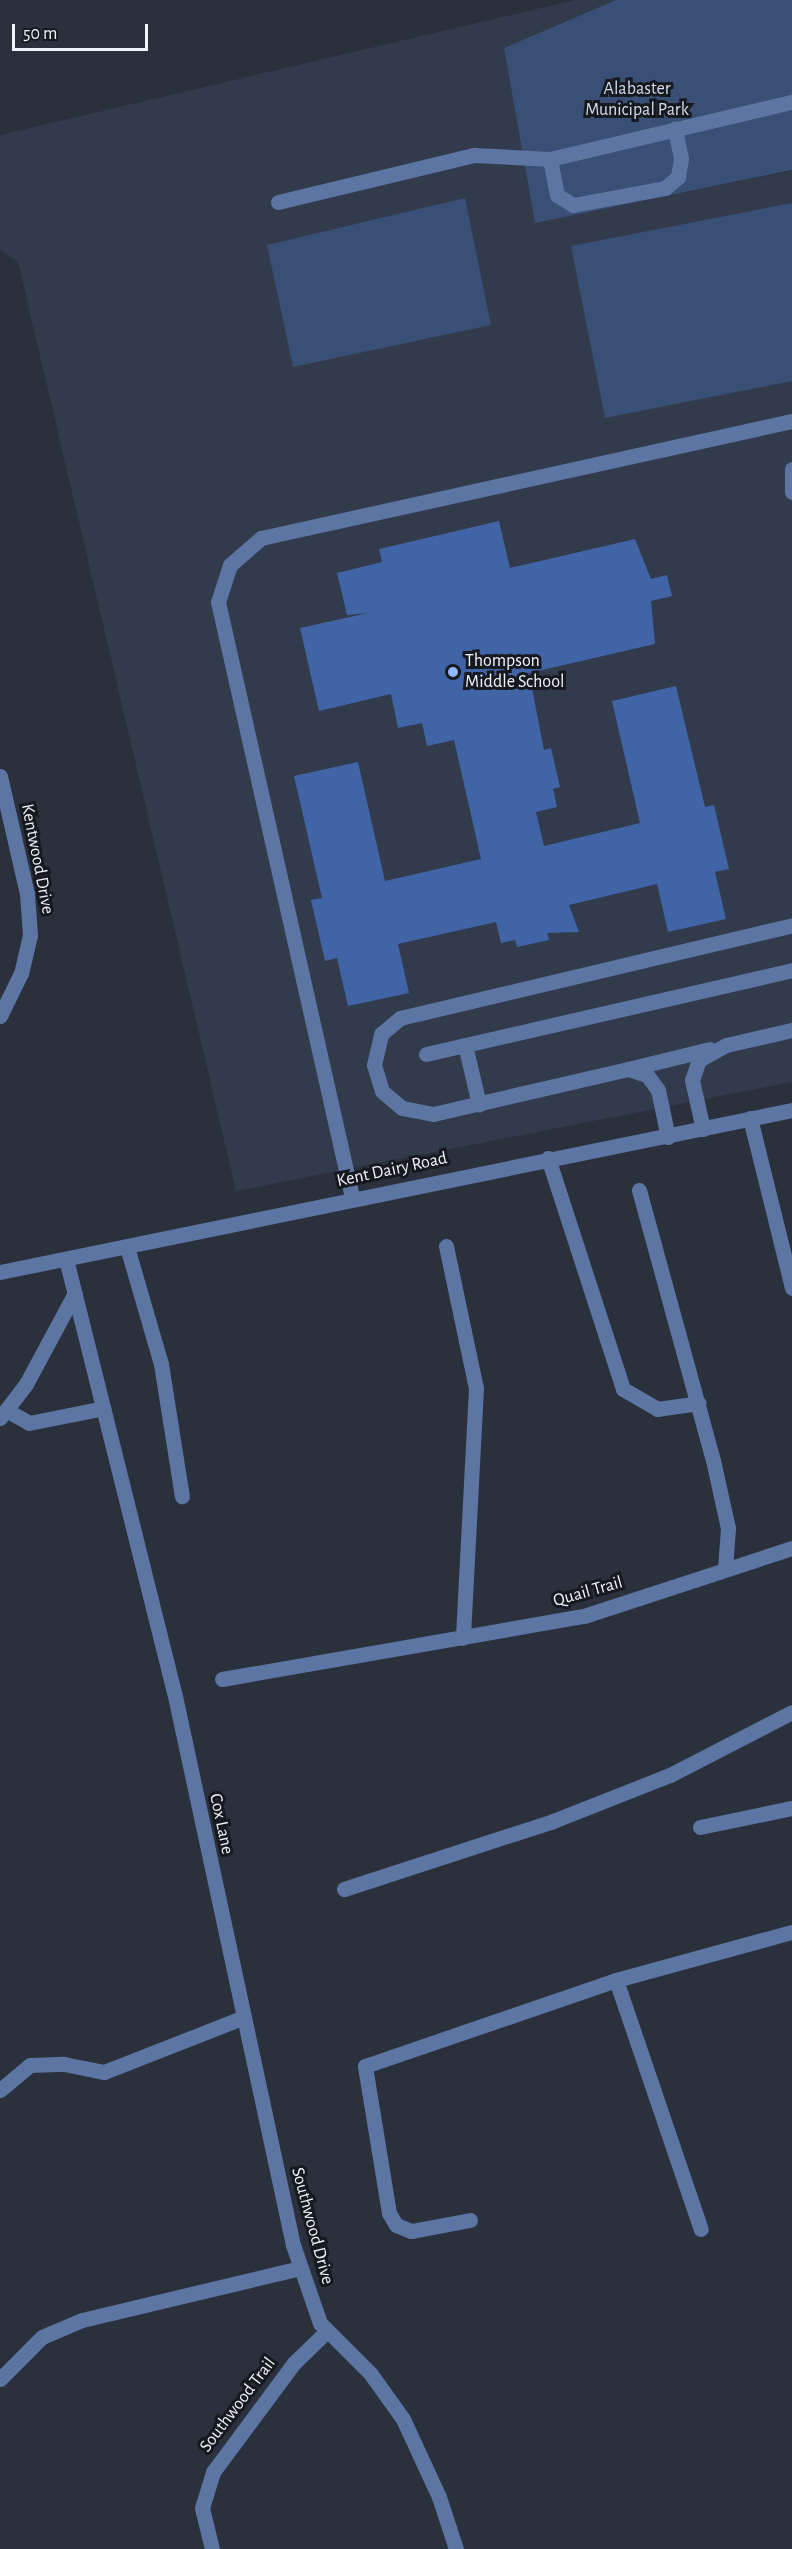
<!DOCTYPE html>
<html>
<head>
<meta charset="utf-8">
<style>
  body { margin:0 }
  #map { position:relative; width:792px; height:2549px; overflow:hidden; background:#2a313c; font-family:"Alegreya Sans",sans-serif }
  div>[style] { position:absolute }
  .built>* { inset:0; background:#313b4c }
  .green>* { inset:0; background:#3a4f76 }
  .building>* { inset:0; background:#4064a6 }
  .minor>* { height:15px; margin:-7.5px; padding:0 7.5px; transform-origin:7.5px; border-radius:7.5px; background:#5c75a3 }
  .dots>* { width:16px; height:16px; translate:-50% -50%; box-sizing:border-box; border:3px solid #16191e; border-radius:50% }
  span { translate:-50% -50%; white-space:nowrap; text-align:center; line-height:1.15; -webkit-text-stroke:6px #16191e; paint-order:stroke }
  .park-label { font-size:18px; color:#d2ddf0 }
  .poi-label { font-size:18px; color:#eff4fb }
  .left { translate:0 -50%; text-align:left }
  .street-label { font-size:18px; color:#eff4fb }
  .scale { position:absolute; left:12px; top:24px; width:136px; height:27px; box-sizing:border-box; border:3px solid #eff4fb; border-top:0; padding-left:8px; font-size:18px; line-height:21px; white-space:nowrap; color:#eff4fb; -webkit-text-stroke:4px #16191e; paint-order:stroke }
</style>
</head>
<body>
<div id="map">
  <div class="built">
    <div style="clip-path:polygon(575px 0,616px 0,504px 48px,535px 222px,792px 171px,792px 1082px,236px 1191px,18px 262px,0 249px,0 135px)"></div>
  </div>
  <div class="green">
    <div style="clip-path:polygon(616px 0,792px 0,792px 170px,535px 223px,504px 48px)"></div>
    <div style="clip-path:polygon(465px 198px,491px 325px,293px 367px,267px 245px)"></div>
    <div style="clip-path:polygon(792px 203px,792px 381px,605px 418px,571px 246px)"></div>
  </div>
  <div class="building">
    <div style="clip-path:polygon(499px 521px,510px 568px,635px 539px,651px 579px,667px 575px,672px 596px,651px 601px,655px 644px,529px 673px,544px 750px,551px 748px,560px 787px,553px 789px,557px 807px,536px 812px,544px 846px,640px 823px,612px 701px,676px 686px,705px 807px,714px 805px,729px 869px,715px 872px,726px 919px,668px 932px,657px 884px,569px 905px,579px 932px,547px 933px,549px 940px,517px 947px,515px 940px,501px 943px,496px 922px,398px 944px,409px 993px,348px 1006px,337px 958px,325px 961px,311px 900px,322px 898px,294px 776px,358px 762px,385px 881px,481px 859px,454px 740px,427px 746px,422px 723px,398px 728px,391px 694px,319px 711px,300px 628px,368px 613px,347px 615px,337px 573px,382px 562px,379px 549px)"></div>
  </div>
  <div class="minor">
    <div style="left:550px;top:159px;width:37px;rotate:79deg"></div>
    <div style="left:557px;top:195px;width:19px;rotate:32deg"></div>
    <div style="left:573px;top:205px;width:94px;rotate:-10.5deg"></div>
    <div style="left:665px;top:188px;width:17px;rotate:-40deg"></div>
    <div style="left:678px;top:177px;width:19px;rotate:-81deg"></div>
    <div style="left:681px;top:158px;width:30px;rotate:-102deg"></div>
    <div style="left:278px;top:202px;width:202px;rotate:-13.5deg"></div>
    <div style="left:474px;top:155px;width:76px;rotate:3deg"></div>
    <div style="left:550px;top:159px;width:249px;rotate:-13.3deg"></div>
    <div style="left:792px;top:469px;width:23px;rotate:90deg"></div>
    <div style="left:0;top:776px;width:121px;rotate:77.1deg"></div>
    <div style="left:27px;top:894px;width:41px;rotate:85.8deg"></div>
    <div style="left:30px;top:935px;width:39px;rotate:103deg"></div>
    <div style="left:21px;top:973px;width:48px;rotate:116deg"></div>
    <div style="left:465px;top:1045px;width:61px;rotate:76.7deg"></div>
    <div style="left:426px;top:1054px;width:376px;rotate:-12.9deg"></div>
    <div style="left:628px;top:1069px;width:84px;rotate:-13.7deg"></div>
    <div style="left:750px;top:1118px;width:175px;rotate:76.1deg"></div>
    <div style="left:703px;top:1129px;width:50px;rotate:-102.7deg"></div>
    <div style="left:692px;top:1080px;width:21px;rotate:-71deg"></div>
    <div style="left:699px;top:1060px;width:31px;rotate:-29deg"></div>
    <div style="left:726px;top:1045px;width:68px;rotate:-12.8deg"></div>
    <div style="left:668px;top:1137px;width:48px;rotate:-102deg"></div>
    <div style="left:658px;top:1090px;width:19px;rotate:-126deg"></div>
    <div style="left:647px;top:1075px;width:20px;rotate:-162deg"></div>
    <div style="left:628px;top:1069px;width:200px;rotate:167deg"></div>
    <div style="left:433px;top:1114px;width:32px;rotate:-169deg"></div>
    <div style="left:402px;top:1108px;width:26px;rotate:-140deg"></div>
    <div style="left:382px;top:1091px;width:27px;rotate:-107deg"></div>
    <div style="left:374px;top:1065px;width:32px;rotate:-77deg"></div>
    <div style="left:381px;top:1034px;width:25px;rotate:-40deg"></div>
    <div style="left:400px;top:1018px;width:403px;rotate:-13.3deg"></div>
    <div style="left:548px;top:1158px;width:243px;rotate:72deg"></div>
    <div style="left:623px;top:1389px;width:39px;rotate:30deg"></div>
    <div style="left:657px;top:1409px;width:42px;rotate:-8.1deg"></div>
    <div style="left:639px;top:1190px;width:280px;rotate:74.7deg"></div>
    <div style="left:713px;top:1460px;width:70px;rotate:77.6deg"></div>
    <div style="left:728px;top:1528px;width:41px;rotate:94.2deg"></div>
    <div style="left:352px;top:1197px;width:610px;rotate:-102.69deg"></div>
    <div style="left:218px;top:602px;width:39px;rotate:-72deg"></div>
    <div style="left:230px;top:565px;width:41px;rotate:-41.1deg"></div>
    <div style="left:261px;top:538px;width:544px;rotate:-12.43deg"></div>
    <div style="left:446px;top:1246px;width:145px;rotate:78.1deg"></div>
    <div style="left:476px;top:1388px;width:250px;rotate:93deg"></div>
    <div style="left:127px;top:1247px;width:122px;rotate:73.8deg"></div>
    <div style="left:161px;top:1364px;width:134px;rotate:81deg"></div>
    <div style="left:66px;top:1259px;width:450px;rotate:76deg"></div>
    <div style="left:175px;top:1696px;width:562px;rotate:77.87deg"></div>
    <div style="left:293px;top:2245px;width:83px;rotate:70.9deg"></div>
    <div style="left:320px;top:2323px;width:71px;rotate:45deg"></div>
    <div style="left:370px;top:2373px;width:57px;rotate:54.3deg"></div>
    <div style="left:403px;top:2419px;width:86px;rotate:65.2deg"></div>
    <div style="left:439px;top:2497px;width:55px;rotate:71.9deg"></div>
    <div style="left:0;top:1272px;width:808px;rotate:-11.56deg"></div>
    <div style="left:6px;top:1410px;width:26px;rotate:29deg"></div>
    <div style="left:29px;top:1423px;width:76px;rotate:-11.3deg"></div>
    <div style="left:0;top:1418px;width:43px;rotate:-52.6deg"></div>
    <div style="left:26px;top:1384px;width:103px;rotate:-61.7deg"></div>
    <div style="left:222px;top:1679px;width:367px;rotate:-9.9deg"></div>
    <div style="left:584px;top:1616px;width:219px;rotate:-18.1deg"></div>
    <div style="left:700px;top:1827px;width:94px;rotate:-11.7deg"></div>
    <div style="left:344px;top:1889px;width:220px;rotate:-18deg"></div>
    <div style="left:553px;top:1821px;width:126px;rotate:-21.5deg"></div>
    <div style="left:670px;top:1775px;width:137px;rotate:-27.3deg"></div>
    <div style="left:616px;top:1980px;width:263px;rotate:71.2deg"></div>
    <div style="left:0;top:2090px;width:39px;rotate:-40deg"></div>
    <div style="left:30px;top:2065px;width:34px;rotate:-2deg"></div>
    <div style="left:64px;top:2064px;width:41px;rotate:11.3deg"></div>
    <div style="left:104px;top:2072px;width:150px;rotate:-21.4deg"></div>
    <div style="left:470px;top:2220px;width:60px;rotate:169.4deg"></div>
    <div style="left:411px;top:2231px;width:16px;rotate:-158deg"></div>
    <div style="left:396px;top:2225px;width:14px;rotate:-120deg"></div>
    <div style="left:389px;top:2213px;width:149px;rotate:-99.3deg"></div>
    <div style="left:365px;top:2066px;width:265px;rotate:-18.9deg"></div>
    <div style="left:616px;top:1980px;width:182px;rotate:-15.3deg"></div>
    <div style="left:0;top:2379px;width:59px;rotate:-45deg"></div>
    <div style="left:42px;top:2337px;width:43px;rotate:-23deg"></div>
    <div style="left:82px;top:2320px;width:225px;rotate:-13.4deg"></div>
    <div style="left:212px;top:2549px;width:42px;rotate:-103.7deg"></div>
    <div style="left:202px;top:2508px;width:38px;rotate:-73deg"></div>
    <div style="left:213px;top:2472px;width:136px;rotate:-53.4deg"></div>
    <div style="left:294px;top:2363px;width:46px;rotate:-44.1deg"></div>
  </div>
  <div class="dots">
    <div style="left:453px;top:672px;background:#91b8fd"></div>
  </div>
  <div class="park-label">
    <span style="left:637px;top:100px">Alabaster<br>Municipal Park</span>
  </div>
  <div class="poi-label">
    <span class="left" style="left:465px;top:672px">Thompson<br>Middle School</span>
  </div>
  <div class="street-label">
    <span style="left:37px;top:859px;rotate:79deg">Kentwood Drive</span>
    <span style="left:392px;top:1170px;rotate:-12deg">Kent Dairy Road</span>
    <span style="left:588px;top:1592px;rotate:-16deg">Quail Trail</span>
    <span style="left:221px;top:1824px;rotate:78deg">Cox Lane</span>
    <span style="left:312px;top:2226px;rotate:75deg">Southwood Drive</span>
    <span style="left:238px;top:2405px;rotate:-53deg">Southwood Trail</span>
  </div>
  <div class="scale">50 m</div>
</div>
</body>
</html>
